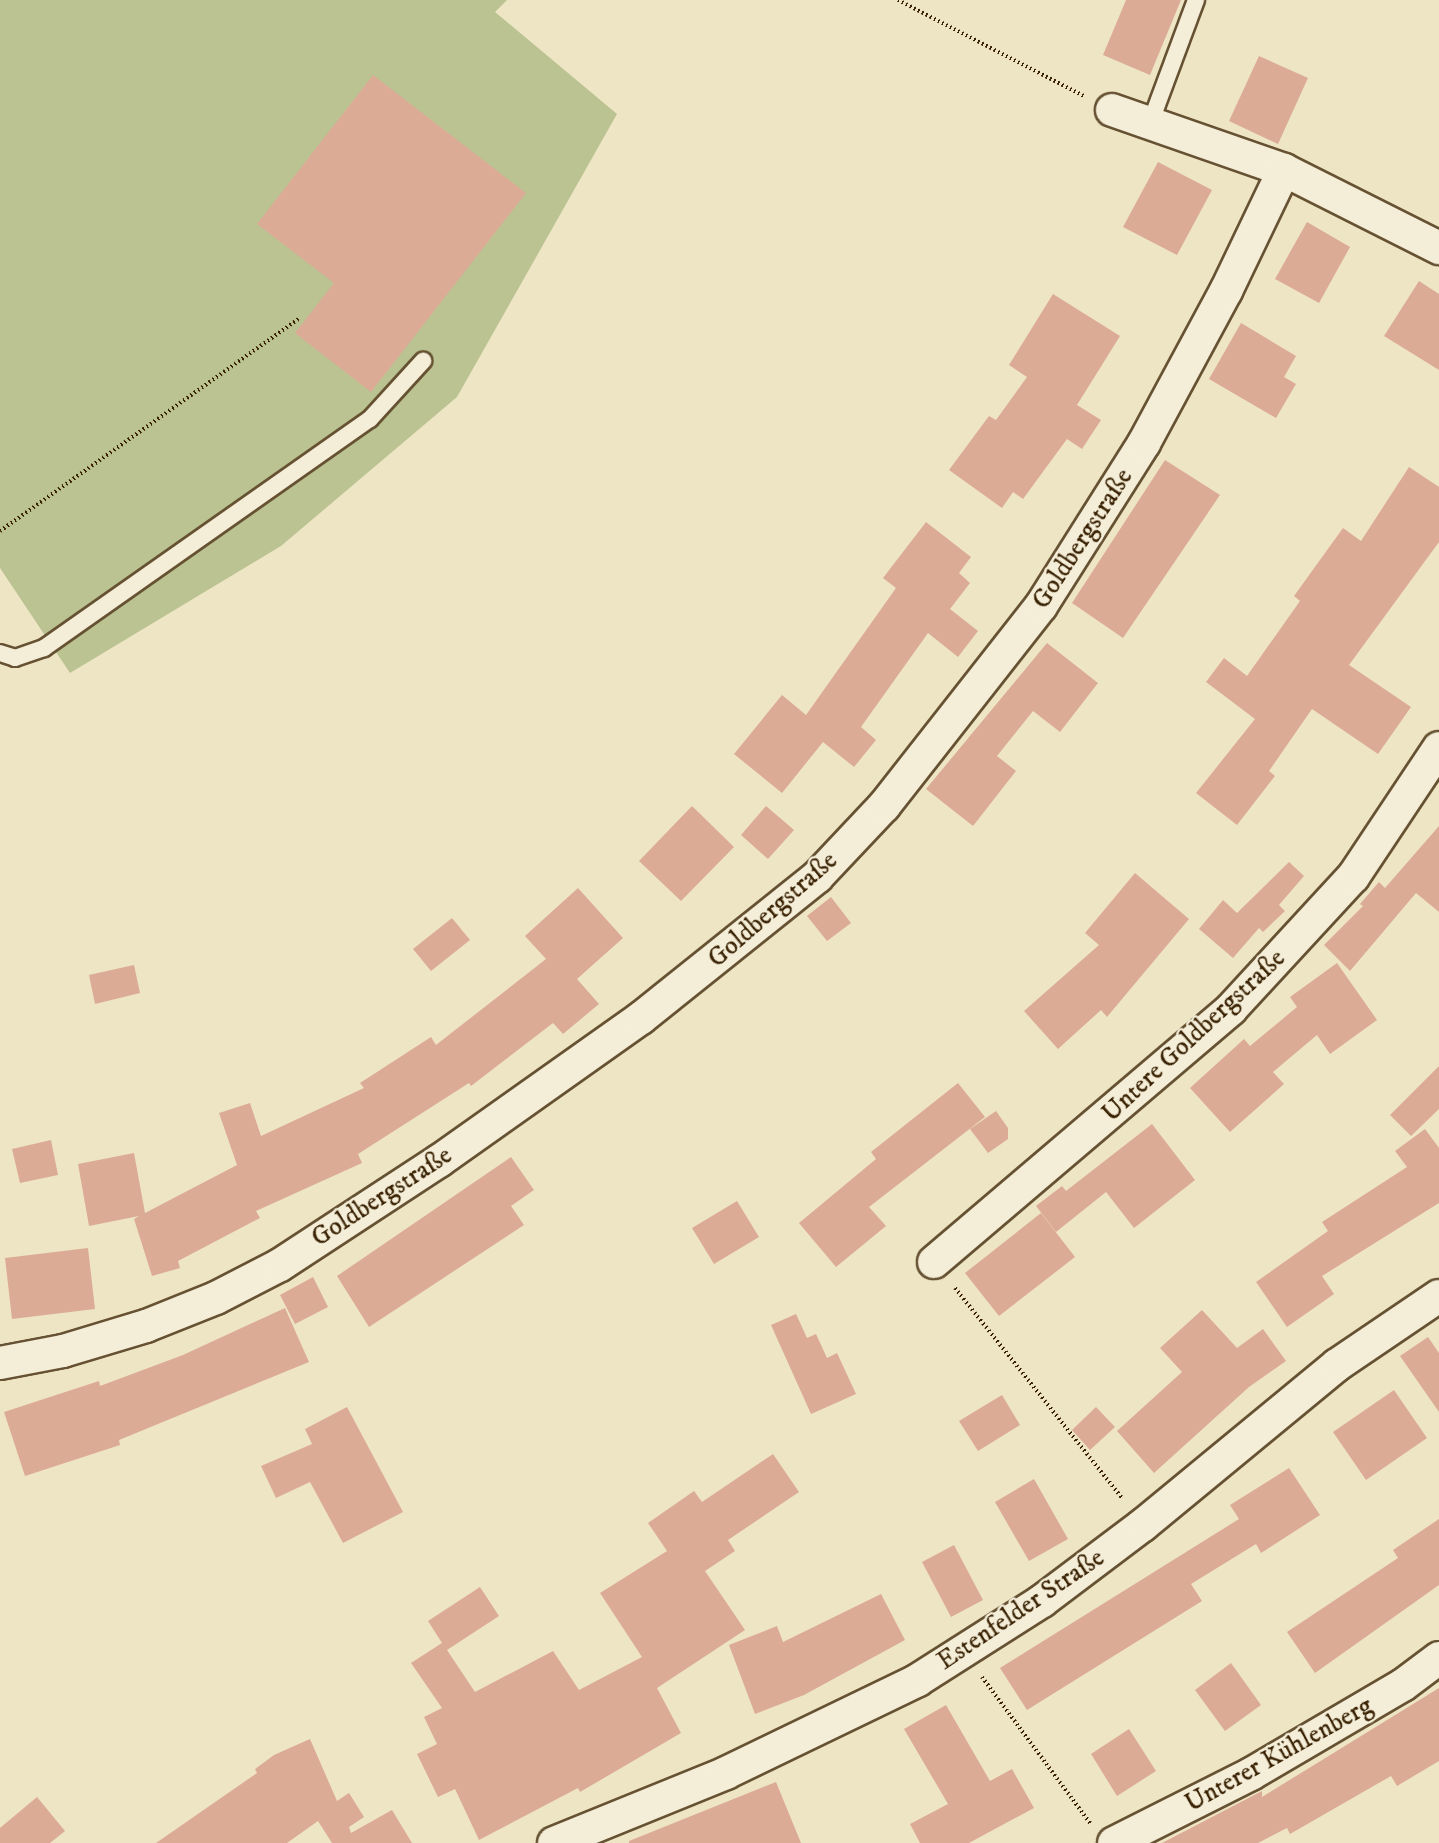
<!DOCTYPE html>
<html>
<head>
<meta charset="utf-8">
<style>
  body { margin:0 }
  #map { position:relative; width:1439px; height:1843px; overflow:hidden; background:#eee5c4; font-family:"IM FELL DW Pica",serif }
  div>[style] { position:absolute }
  .green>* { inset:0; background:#bbc392 }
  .building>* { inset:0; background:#dcab96 }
  .path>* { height:4px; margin-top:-2px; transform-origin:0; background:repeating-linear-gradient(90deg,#392102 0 1.5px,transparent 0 4.5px) }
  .roads { filter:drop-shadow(2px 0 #665232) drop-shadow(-2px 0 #665232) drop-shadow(0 2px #665232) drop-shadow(0 -2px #665232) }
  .lane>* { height:16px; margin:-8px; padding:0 8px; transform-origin:8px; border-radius:8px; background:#f4eed9 }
  .street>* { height:32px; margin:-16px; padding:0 16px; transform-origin:16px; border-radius:16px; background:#f4eed9 }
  span { translate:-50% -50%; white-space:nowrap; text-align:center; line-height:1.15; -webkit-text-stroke:4.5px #f4eed9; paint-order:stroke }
  .street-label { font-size:26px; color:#392102 }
</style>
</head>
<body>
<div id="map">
  <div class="green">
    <div style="clip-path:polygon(0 0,507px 0,495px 12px,617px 114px,457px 397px,281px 546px,70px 673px,0 568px)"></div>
  </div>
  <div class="building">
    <div style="clip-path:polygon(1126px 0,1181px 0,1150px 75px,1103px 55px)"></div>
    <div style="clip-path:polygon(1259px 56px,1308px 78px,1278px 144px,1229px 121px)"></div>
    <div style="clip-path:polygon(373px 75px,526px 193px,371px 392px,295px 333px,334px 283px,257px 224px)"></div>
    <div style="clip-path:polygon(1158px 162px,1212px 190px,1177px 255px,1123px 227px)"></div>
    <div style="clip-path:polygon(1307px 222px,1350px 247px,1319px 303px,1275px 279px)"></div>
    <div style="clip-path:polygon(1419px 281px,1439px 294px,1439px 370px,1384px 336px)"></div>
    <div style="clip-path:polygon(1053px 294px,1120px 336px,1077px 405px,1101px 420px,1082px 449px,1067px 439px,1023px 499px,1013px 492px,1002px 508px,949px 470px,989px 416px,996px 420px,1027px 377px,1009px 365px)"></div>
    <div style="clip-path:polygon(1241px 323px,1296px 356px,1284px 377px,1296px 384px,1276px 418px,1209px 379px)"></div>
    <div style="clip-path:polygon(1165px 460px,1220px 495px,1123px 638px,1072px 603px)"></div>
    <div style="clip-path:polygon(1409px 467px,1439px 487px,1439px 542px,1349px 665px,1411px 707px,1378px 754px,1312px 709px,1269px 771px,1275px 776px,1237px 825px,1196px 793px,1255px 719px,1206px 682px,1224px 658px,1247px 676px,1300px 601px,1294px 596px,1343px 528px,1361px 541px)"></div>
    <div style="clip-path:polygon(926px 522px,971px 557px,959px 573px,970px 583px,950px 609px,978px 631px,958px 657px,928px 633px,861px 727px,876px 740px,854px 767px,823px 742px,782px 793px,734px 754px,782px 695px,806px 715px,896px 588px,883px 578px)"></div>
    <div style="clip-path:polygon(1047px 643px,1098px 683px,1060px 732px,1033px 711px,997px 756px,1016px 771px,973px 826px,926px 789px)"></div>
    <div style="clip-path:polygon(692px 806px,734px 847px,681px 901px,639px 861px)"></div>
    <div style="clip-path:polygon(766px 806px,794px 830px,768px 859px,741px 835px)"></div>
    <div style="clip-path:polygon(1439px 826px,1439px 912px,1416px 893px,1350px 971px,1324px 945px,1363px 906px,1360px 904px,1379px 882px,1385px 888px)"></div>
    <div style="clip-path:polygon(1289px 862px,1304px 876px,1279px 905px,1285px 911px,1263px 932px,1259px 928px,1233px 958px,1199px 929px,1223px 900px,1237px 913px)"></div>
    <div style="clip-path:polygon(1135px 873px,1189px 919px,1107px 1017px,1101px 1010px,1058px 1049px,1024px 1011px,1099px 945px,1085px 933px)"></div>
    <div style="clip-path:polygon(578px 888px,623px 938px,577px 979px,599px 1004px,563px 1034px,553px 1023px,471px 1086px,469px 1083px,358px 1154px,362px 1163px,256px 1211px,260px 1218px,178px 1261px,180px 1268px,152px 1276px,134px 1219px,139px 1216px,89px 1226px,78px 1164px,134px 1153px,145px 1213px,237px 1165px,219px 1113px,250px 1103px,261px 1136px,364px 1088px,360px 1083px,431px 1037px,436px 1045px,546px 959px,525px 936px)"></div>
    <div style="clip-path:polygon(831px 897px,851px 923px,827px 941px,807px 916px)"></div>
    <div style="clip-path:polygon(452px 918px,470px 940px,431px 971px,413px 949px)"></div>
    <div style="clip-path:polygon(1337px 963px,1377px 1020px,1330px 1054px,1317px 1035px,1273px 1072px,1284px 1084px,1230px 1132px,1190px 1088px,1244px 1039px,1250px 1046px,1297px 1007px,1290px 997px)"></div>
    <div style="clip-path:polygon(134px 965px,140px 993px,95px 1004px,89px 975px)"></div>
    <div style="clip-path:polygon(1439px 1066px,1439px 1109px,1411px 1136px,1390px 1115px)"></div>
    <div style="clip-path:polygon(958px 1083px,985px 1117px,869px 1207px,886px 1226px,836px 1267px,799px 1223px,876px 1159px,871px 1152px)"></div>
    <div style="clip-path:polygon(996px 1111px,1008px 1128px,1008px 1139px,988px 1153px,970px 1129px)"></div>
    <div style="clip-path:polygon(1152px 1124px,1195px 1180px,1134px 1228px,1106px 1192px,1056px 1232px,1036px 1206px,1062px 1186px,1066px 1191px)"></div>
    <div style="clip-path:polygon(1425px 1129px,1439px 1148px,1439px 1203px,1322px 1276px,1334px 1294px,1287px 1327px,1256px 1282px,1328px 1231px,1322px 1222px,1407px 1167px,1395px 1151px)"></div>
    <div style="clip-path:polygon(51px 1140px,58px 1175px,20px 1183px,12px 1149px)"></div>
    <div style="clip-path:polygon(511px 1157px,534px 1190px,511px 1206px,524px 1225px,369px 1327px,337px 1276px)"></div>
    <div style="clip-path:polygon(737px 1201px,759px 1237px,714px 1264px,692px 1228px)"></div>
    <div style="clip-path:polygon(1041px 1213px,1075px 1257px,999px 1316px,965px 1273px)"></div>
    <div style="clip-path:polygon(88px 1248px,95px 1309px,12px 1319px,5px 1258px)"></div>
    <div style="clip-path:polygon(313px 1277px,328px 1307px,295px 1324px,280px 1295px)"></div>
    <div style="clip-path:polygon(285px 1308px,309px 1362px,119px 1440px,120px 1445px,25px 1476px,4px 1412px,99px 1381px,100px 1386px,183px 1355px)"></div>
    <div style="clip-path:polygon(1202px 1310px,1237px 1348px,1263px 1329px,1286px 1361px,1249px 1387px,1154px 1473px,1117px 1431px,1182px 1372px,1160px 1348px)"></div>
    <div style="clip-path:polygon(796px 1314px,807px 1338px,816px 1334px,827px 1358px,837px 1353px,856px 1394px,811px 1414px,771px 1325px)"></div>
    <div style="clip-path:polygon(1428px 1337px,1439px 1353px,1439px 1412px,1400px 1356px)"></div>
    <div style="clip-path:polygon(1394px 1390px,1427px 1438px,1366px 1480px,1333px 1432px)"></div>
    <div style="clip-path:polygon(1002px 1395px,1020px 1425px,978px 1451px,959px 1421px)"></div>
    <div style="clip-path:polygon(347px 1407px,403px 1512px,343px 1543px,310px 1482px,276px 1498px,261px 1466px,312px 1444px,305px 1429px)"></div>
    <div style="clip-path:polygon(1096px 1407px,1115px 1427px,1090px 1450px,1072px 1430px)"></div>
    <div style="clip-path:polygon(773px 1454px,799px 1492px,728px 1540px,735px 1551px,705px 1571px,745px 1630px,657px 1688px,681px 1733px,580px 1792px,578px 1788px,479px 1840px,455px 1789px,438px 1797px,417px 1754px,437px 1744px,424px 1717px,442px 1708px,411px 1663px,442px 1643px,428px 1621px,480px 1587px,499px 1616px,447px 1650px,475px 1692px,553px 1651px,579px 1690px,642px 1657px,600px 1593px,667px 1551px,648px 1523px,694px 1491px,702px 1502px)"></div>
    <div style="clip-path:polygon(1289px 1468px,1320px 1515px,1261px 1553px,1256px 1544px,1191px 1584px,1202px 1601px,1027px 1710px,1000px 1668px,1239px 1519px,1230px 1505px)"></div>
    <div style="clip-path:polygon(1034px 1479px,1068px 1539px,1029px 1561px,995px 1502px)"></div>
    <div style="clip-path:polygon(1439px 1519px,1439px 1585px,1315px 1673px,1287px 1632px,1398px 1558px,1393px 1550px)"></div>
    <div style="clip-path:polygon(954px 1545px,983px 1600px,951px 1617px,922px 1562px)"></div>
    <div style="clip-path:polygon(881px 1594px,905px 1640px,804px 1695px,755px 1714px,729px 1645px,777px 1626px,783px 1642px)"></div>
    <div style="clip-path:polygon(1231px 1663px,1261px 1705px,1225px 1731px,1195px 1690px)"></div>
    <div style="clip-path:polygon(1439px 1688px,1439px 1761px,1397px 1786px,1391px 1776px,1290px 1834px,1287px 1828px,1258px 1843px,1162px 1843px,1262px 1791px,1262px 1797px)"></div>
    <div style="clip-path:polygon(946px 1705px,990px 1781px,1012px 1769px,1034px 1808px,969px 1843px,920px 1843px,910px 1824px,948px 1804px,904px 1729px)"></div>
    <div style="clip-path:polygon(1129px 1729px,1156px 1771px,1117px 1796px,1091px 1754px)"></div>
    <div style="clip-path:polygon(310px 1739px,337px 1801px,349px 1793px,364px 1817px,349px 1827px,351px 1833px,392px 1810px,412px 1843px,332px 1843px,318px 1821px,287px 1843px,156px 1843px,257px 1773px,255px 1769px,274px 1755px)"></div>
    <div style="clip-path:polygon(776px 1782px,801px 1843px,629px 1843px,629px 1841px)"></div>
    <div style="clip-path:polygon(37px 1797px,65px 1831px,50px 1843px,0 1843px,0 1828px)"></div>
  </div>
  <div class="path">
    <div style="left:898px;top:0;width:209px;rotate:27.3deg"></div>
    <div style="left:0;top:531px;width:368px;rotate:-35.4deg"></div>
    <div style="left:955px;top:1288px;width:268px;rotate:51.5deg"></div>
    <div style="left:982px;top:1677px;width:182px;rotate:53.5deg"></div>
  </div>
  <div class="roads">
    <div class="lane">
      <div style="left:1151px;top:121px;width:129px;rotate:-69.6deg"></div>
      <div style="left:0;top:653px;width:16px;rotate:18deg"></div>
      <div style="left:15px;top:658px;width:31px;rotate:-19deg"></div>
      <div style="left:44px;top:648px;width:398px;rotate:-35.1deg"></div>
      <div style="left:370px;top:419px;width:79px;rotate:-47.6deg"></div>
    </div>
    <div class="street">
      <div style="left:1112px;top:110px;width:182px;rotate:19.2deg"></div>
      <div style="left:1284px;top:170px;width:174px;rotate:26.7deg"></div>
      <div style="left:934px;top:1262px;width:390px;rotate:-40.4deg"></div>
      <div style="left:1231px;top:1009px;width:180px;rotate:-47.3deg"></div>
      <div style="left:1353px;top:877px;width:155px;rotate:-56.3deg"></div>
      <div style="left:0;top:1363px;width:64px;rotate:-10.8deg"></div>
      <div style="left:63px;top:1351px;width:87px;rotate:-16.8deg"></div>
      <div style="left:146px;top:1326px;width:75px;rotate:-21.8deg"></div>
      <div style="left:216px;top:1298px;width:72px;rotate:-27.3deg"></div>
      <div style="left:280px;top:1265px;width:190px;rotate:-33.2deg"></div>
      <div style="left:439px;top:1161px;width:247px;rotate:-35.3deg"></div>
      <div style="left:641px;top:1018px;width:226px;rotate:-38.7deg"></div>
      <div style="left:817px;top:877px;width:98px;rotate:-46.7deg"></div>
      <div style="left:884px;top:806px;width:254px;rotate:-51.9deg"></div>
      <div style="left:1041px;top:606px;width:193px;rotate:-57.7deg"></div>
      <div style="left:1144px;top:443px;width:173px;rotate:-61.7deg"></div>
      <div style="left:1226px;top:291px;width:134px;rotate:-64.4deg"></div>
      <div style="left:554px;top:1843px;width:186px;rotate:-22.1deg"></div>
      <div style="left:726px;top:1773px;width:213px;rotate:-25.8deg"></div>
      <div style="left:918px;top:1680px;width:147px;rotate:-32.5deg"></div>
      <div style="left:1042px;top:1601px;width:126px;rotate:-37deg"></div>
      <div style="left:1143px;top:1525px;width:251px;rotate:-39.5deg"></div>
      <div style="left:1337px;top:1365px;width:123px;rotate:-34.1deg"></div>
      <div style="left:1114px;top:1843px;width:153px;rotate:-26.7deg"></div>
      <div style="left:1251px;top:1774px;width:176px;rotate:-30.4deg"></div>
      <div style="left:1403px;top:1685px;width:45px;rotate:-36.9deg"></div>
    </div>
  </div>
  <div class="street-label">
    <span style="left:1083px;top:539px;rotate:-57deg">Goldbergstraße</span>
    <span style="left:773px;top:910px;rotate:-41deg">Goldbergstraße</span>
    <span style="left:1194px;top:1036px;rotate:-43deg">Untere Goldbergstraße</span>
    <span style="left:382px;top:1197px;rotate:-33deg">Goldbergstraße</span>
    <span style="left:1021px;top:1610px;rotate:-34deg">Estenfelder Straße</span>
    <span style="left:1279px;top:1755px;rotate:-29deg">Unterer Kühlenberg</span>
  </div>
</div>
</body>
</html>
